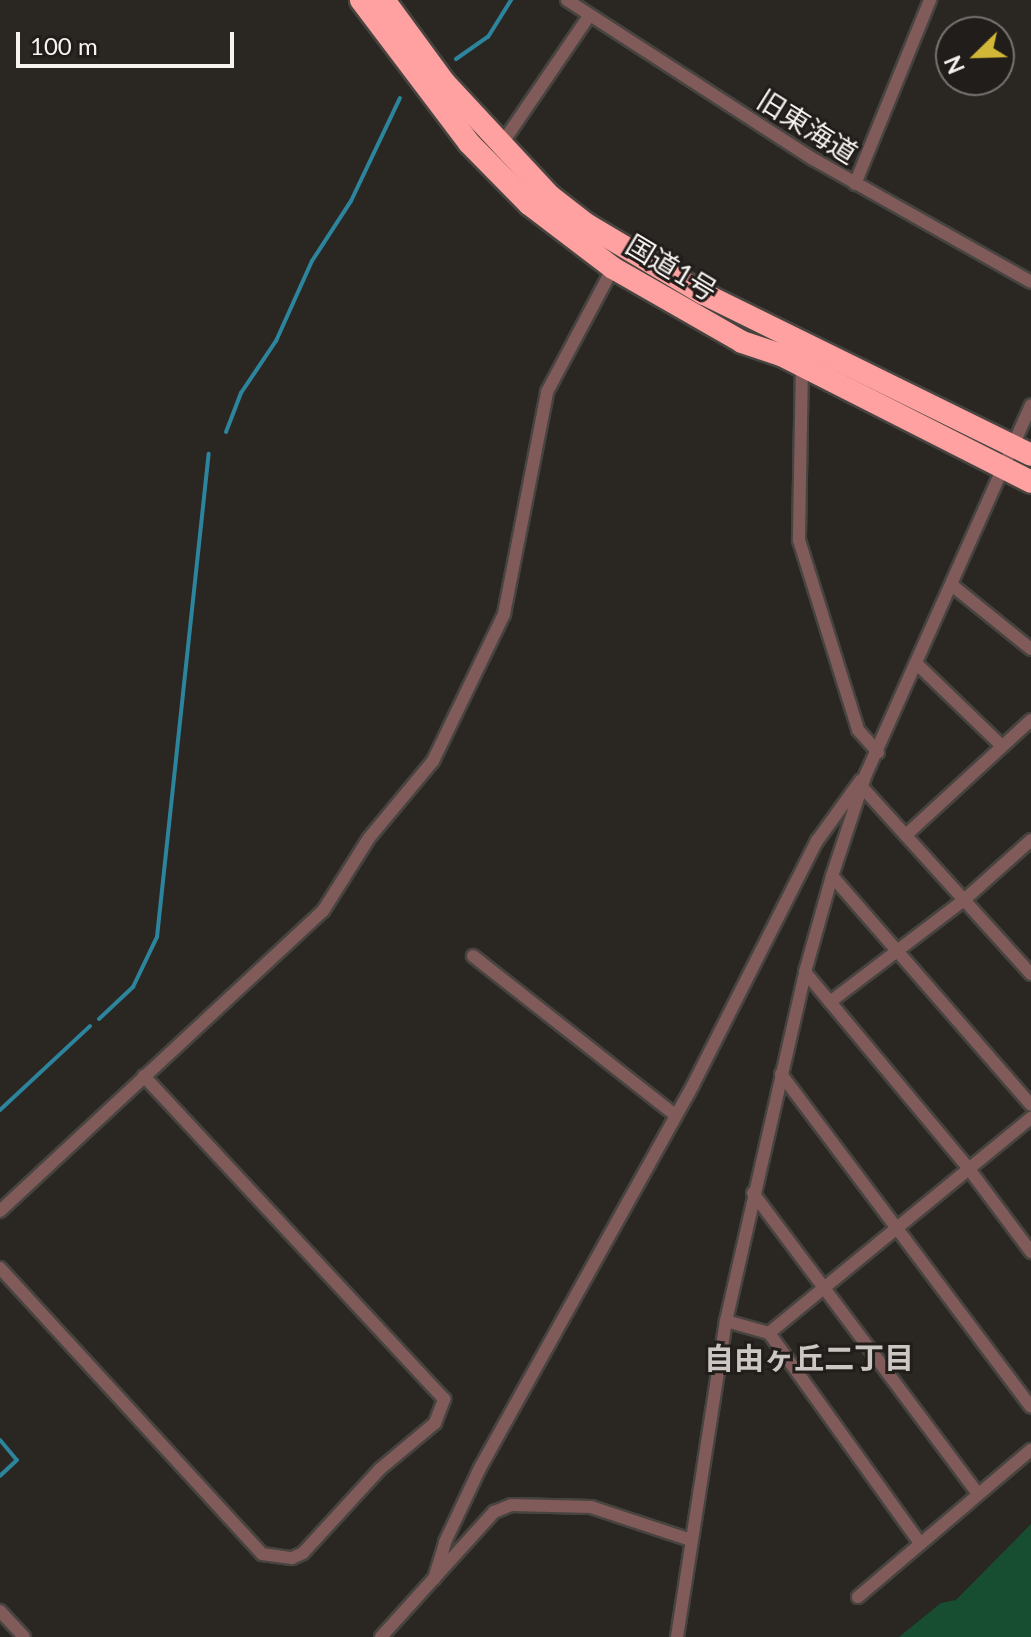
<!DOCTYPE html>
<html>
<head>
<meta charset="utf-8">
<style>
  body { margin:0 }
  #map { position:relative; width:1031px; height:1637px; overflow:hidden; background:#2a2723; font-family:Lato,"Noto Sans JP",sans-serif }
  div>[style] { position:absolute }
  .green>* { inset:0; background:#174e32 }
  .stream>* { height:4px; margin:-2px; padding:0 2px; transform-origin:2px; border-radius:2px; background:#2c859c }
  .roads { filter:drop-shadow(2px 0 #474440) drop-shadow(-2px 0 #474440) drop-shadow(0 2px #474440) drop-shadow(0 -2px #474440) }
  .street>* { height:12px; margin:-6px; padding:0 6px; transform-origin:6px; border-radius:6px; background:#815b5a }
  .highway>* { height:22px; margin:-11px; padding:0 11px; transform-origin:11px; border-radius:11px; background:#fea1a0 }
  span { translate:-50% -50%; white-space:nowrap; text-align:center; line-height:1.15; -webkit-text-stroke:6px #211d1a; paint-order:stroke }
  .street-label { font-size:28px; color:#f6f3f1 }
  .neighbourhood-label { font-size:30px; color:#ccc7c3; font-weight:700 }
  .north { position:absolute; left:935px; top:16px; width:80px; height:80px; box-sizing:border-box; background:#211d1a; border:2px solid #767370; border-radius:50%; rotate:247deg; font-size:22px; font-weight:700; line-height:32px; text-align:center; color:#f6f3f1 }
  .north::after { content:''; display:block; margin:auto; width:28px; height:36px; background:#d2b635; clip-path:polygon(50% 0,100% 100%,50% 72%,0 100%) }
  .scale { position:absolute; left:16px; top:32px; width:218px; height:36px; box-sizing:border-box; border:4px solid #f6f3f1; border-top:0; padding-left:10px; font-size:24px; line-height:28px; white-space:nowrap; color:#f6f3f1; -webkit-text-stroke:6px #211d1a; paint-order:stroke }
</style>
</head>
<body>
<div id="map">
  <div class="green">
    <div style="clip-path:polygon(1031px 1524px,1031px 1637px,899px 1637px,941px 1603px,956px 1600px)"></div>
  </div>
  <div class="stream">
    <div style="left:456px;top:59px;width:39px;rotate:-35deg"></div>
    <div style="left:488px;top:37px;width:44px;rotate:-58.1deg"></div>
    <div style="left:226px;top:432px;width:42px;rotate:-69deg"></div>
    <div style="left:241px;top:393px;width:63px;rotate:-56.1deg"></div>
    <div style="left:276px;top:341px;width:88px;rotate:-65.8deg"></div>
    <div style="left:312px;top:261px;width:72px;rotate:-57deg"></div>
    <div style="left:351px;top:201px;width:114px;rotate:-64.6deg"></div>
    <div style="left:99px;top:1019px;width:47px;rotate:-43.3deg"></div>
    <div style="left:133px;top:987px;width:55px;rotate:-64.4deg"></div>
    <div style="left:157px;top:937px;width:486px;rotate:-83.9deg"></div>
    <div style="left:0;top:1110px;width:123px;rotate:-43deg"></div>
    <div style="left:0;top:1440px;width:26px;rotate:50deg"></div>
    <div style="left:17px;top:1460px;width:23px;rotate:137deg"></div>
  </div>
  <div class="roads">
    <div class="street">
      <div style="left:567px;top:0;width:293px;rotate:32.9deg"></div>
      <div style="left:813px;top:159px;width:250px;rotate:29.4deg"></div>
      <div style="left:501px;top:145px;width:156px;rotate:-55.7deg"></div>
      <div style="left:855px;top:184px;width:199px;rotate:-67.8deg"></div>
      <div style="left:802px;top:363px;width:177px;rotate:91deg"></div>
      <div style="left:799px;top:540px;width:199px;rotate:72.7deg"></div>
      <div style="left:858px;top:730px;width:30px;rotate:48deg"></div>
      <div style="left:953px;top:586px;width:100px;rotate:38.9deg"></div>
      <div style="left:917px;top:664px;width:118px;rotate:44deg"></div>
      <div style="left:862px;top:787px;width:252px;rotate:47.9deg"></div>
      <div style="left:906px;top:835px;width:170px;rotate:-42.6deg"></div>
      <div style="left:832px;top:876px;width:303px;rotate:49deg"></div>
      <div style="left:473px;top:956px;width:257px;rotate:38.2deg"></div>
      <div style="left:805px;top:972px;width:256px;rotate:50.2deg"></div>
      <div style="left:969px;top:1169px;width:104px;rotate:53.2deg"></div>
      <div style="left:830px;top:1002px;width:168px;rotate:-37.3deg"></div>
      <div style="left:964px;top:900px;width:90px;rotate:-41.8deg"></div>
      <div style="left:781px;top:1074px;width:416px;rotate:53.1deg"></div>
      <div style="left:753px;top:1193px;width:376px;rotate:53.2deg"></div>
      <div style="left:0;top:1211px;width:441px;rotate:-42.9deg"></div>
      <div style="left:323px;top:911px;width:86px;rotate:-57.8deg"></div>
      <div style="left:369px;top:838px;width:100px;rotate:-50.3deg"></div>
      <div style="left:433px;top:761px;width:163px;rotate:-64.2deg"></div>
      <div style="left:504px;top:614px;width:226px;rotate:-79deg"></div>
      <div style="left:547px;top:392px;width:140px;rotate:-62deg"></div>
      <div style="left:0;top:1268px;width:388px;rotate:47.5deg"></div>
      <div style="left:262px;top:1554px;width:30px;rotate:8deg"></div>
      <div style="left:292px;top:1558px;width:12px;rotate:-24deg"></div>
      <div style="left:303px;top:1553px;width:114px;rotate:-47.5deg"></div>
      <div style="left:380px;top:1469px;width:72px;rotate:-39.9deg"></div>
      <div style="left:435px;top:1423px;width:26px;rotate:-69deg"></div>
      <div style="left:444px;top:1399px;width:441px;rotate:-132.9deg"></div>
      <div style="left:726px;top:1321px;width:45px;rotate:15.6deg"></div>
      <div style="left:920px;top:1543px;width:259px;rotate:-125.7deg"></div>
      <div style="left:769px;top:1333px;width:339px;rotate:-39.4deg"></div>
      <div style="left:434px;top:1579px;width:39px;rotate:-73deg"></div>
      <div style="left:445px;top:1542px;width:82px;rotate:-64.7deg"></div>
      <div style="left:480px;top:1468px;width:438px;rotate:-60.9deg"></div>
      <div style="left:693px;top:1085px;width:274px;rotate:-63.1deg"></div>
      <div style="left:817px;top:841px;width:75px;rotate:-54.2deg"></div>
      <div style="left:858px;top:1597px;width:227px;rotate:-40.4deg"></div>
      <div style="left:0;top:1611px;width:35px;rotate:47deg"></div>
      <div style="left:381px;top:1637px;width:169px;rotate:-47.9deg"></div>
      <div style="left:494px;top:1512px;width:18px;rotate:-22deg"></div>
      <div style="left:511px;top:1505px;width:80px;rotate:1.4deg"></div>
      <div style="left:591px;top:1507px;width:102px;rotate:18.3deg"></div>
      <div style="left:677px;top:1637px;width:320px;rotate:-81.2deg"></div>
      <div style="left:726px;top:1321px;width:358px;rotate:-77.2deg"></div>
      <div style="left:805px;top:972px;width:100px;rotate:-74.3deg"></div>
      <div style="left:832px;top:876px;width:108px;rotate:-71.6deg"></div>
      <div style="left:866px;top:774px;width:404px;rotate:-65.9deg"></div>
    </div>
    <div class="highway">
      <div style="left:361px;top:0;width:179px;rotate:52.9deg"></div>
      <div style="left:469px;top:143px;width:86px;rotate:45.5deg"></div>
      <div style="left:529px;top:204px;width:106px;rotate:37.3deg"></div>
      <div style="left:613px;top:268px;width:149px;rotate:29.8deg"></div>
      <div style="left:742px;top:342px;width:41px;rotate:18.4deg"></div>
      <div style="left:781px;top:355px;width:280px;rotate:26.9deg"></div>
      <div style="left:384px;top:0;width:102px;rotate:53.8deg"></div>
      <div style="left:444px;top:82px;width:156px;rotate:47.1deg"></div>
      <div style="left:550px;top:196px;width:46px;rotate:37.9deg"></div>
      <div style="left:586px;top:224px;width:137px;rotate:30.7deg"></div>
      <div style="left:704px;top:294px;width:364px;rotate:26.2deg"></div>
    </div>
  </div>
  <div class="street-label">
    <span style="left:808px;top:126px;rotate:32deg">旧東海道</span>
    <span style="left:672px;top:267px;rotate:31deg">国道1号</span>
  </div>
  <div class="neighbourhood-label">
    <span style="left:809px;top:1357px">自由ヶ丘二丁目</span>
  </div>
  <div class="north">N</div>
  <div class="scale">100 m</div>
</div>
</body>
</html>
